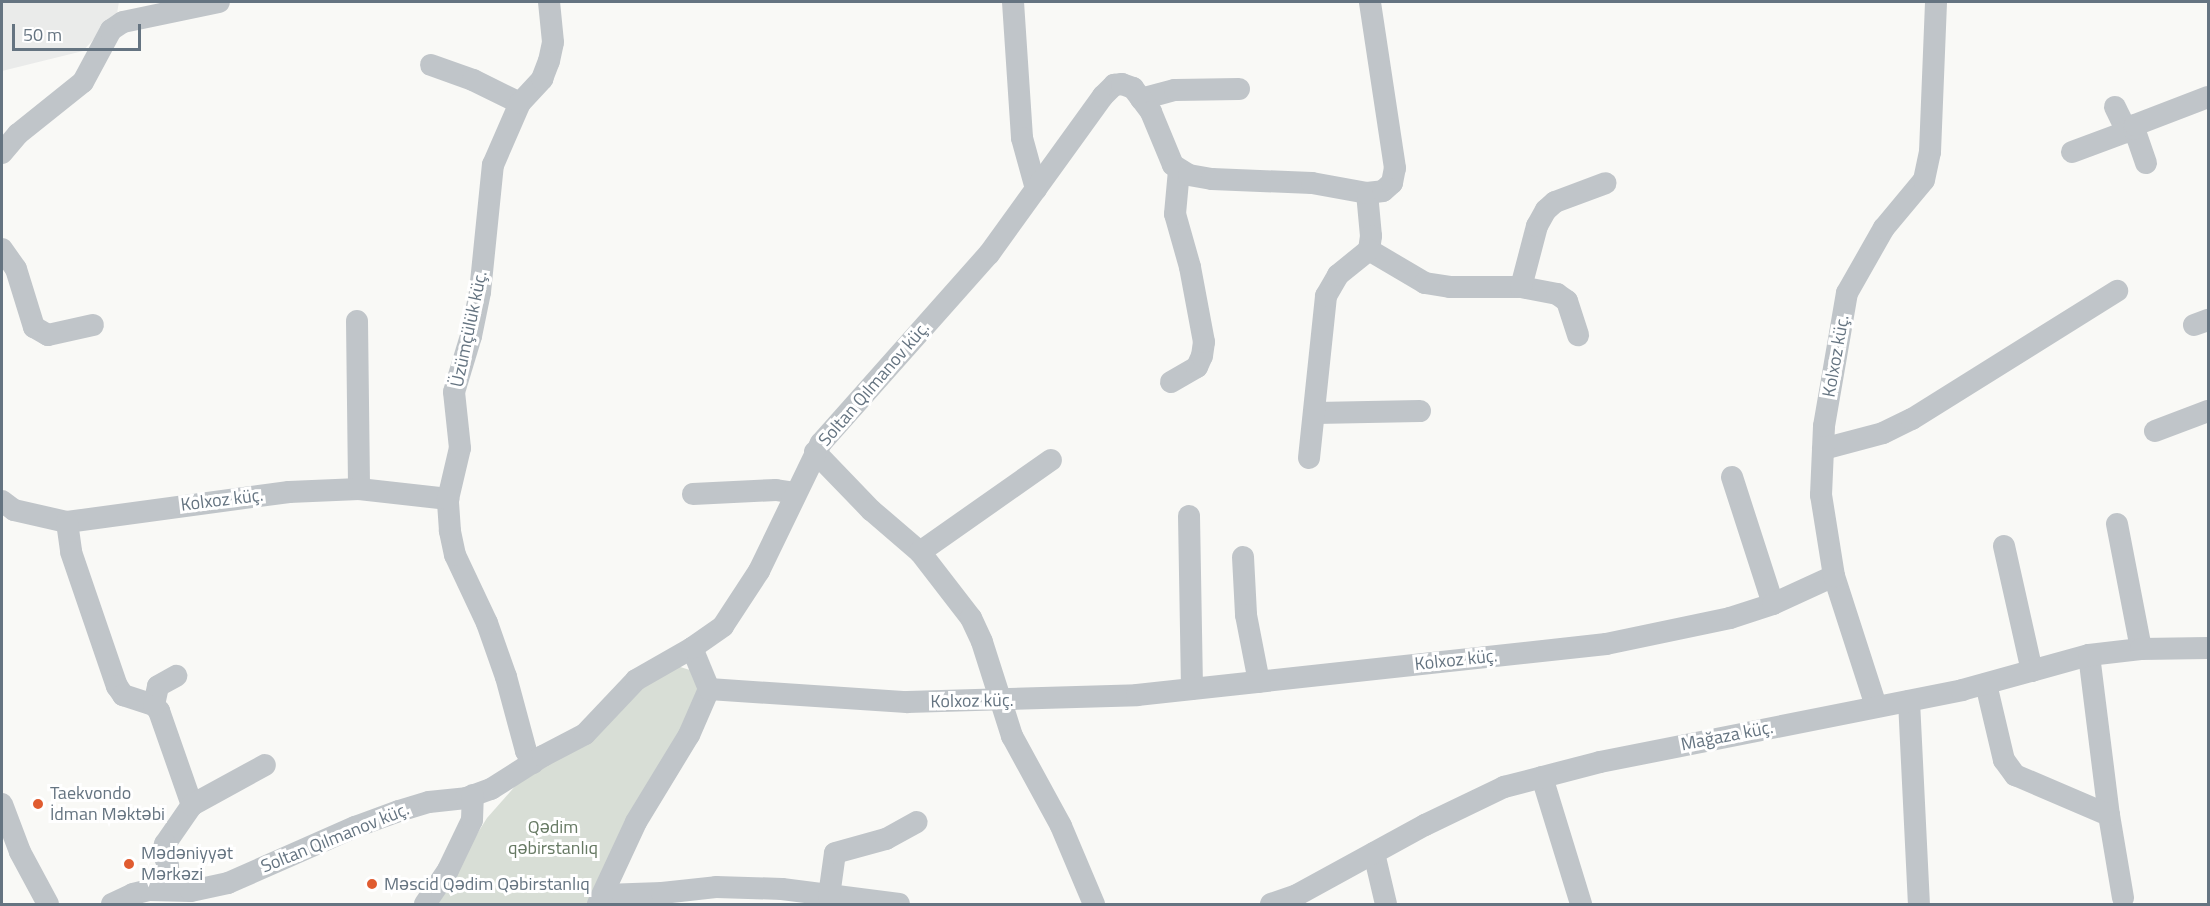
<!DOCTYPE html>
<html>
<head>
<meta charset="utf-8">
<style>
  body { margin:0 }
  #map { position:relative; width:2210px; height:906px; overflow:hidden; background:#f9f9f6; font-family:"Titillium Web",sans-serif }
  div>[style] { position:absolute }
  .built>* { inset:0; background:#eaebea }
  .green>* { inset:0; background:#d8ded6 }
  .minor>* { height:22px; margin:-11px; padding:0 11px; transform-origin:11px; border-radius:11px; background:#c0c5c9 }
  .dots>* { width:16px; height:16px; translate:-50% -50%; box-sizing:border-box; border:3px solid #fff; border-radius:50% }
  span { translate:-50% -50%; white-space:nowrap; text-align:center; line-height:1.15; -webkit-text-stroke:6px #fff; paint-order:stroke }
  .street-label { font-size:18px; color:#657481 }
  .poi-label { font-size:18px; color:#657481 }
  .left { translate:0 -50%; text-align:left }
  .park-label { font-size:18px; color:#667963 }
  .frame { position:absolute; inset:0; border:3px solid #657481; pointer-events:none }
  .scale { position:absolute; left:12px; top:24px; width:129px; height:27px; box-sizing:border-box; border:3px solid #657481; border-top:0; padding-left:8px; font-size:18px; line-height:21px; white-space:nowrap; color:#657481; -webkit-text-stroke:4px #fff; paint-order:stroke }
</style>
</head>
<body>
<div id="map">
  <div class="built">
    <div style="clip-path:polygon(2px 2px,119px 2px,117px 13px,83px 51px,2px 71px)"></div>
  </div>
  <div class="green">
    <div style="clip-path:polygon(674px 665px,693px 671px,700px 686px,694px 710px,591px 904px,433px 904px,487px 818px,517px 784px,639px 683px)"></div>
  </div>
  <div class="minor">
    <div style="left:1013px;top:2px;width:136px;rotate:86.2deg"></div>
    <div style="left:1022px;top:138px;width:53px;rotate:74.6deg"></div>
    <div style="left:431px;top:65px;width:45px;rotate:19.7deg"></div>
    <div style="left:473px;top:80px;width:52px;rotate:26.1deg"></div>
    <div style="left:1141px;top:99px;width:35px;rotate:-15deg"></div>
    <div style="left:1175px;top:90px;width:64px;rotate:-0.9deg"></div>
    <div style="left:2115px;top:107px;width:28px;rotate:64deg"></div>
    <div style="left:2072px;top:152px;width:66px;rotate:-20.4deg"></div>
    <div style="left:2px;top:153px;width:25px;rotate:-50deg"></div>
    <div style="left:18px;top:134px;width:83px;rotate:-38.7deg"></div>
    <div style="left:83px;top:82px;width:59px;rotate:-61.7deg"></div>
    <div style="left:111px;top:30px;width:14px;rotate:-34deg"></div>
    <div style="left:123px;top:22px;width:98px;rotate:-11.8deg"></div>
    <div style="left:2146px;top:163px;width:36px;rotate:-109deg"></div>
    <div style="left:2134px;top:129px;width:4px;rotate:-76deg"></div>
    <div style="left:2135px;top:125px;width:78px;rotate:-21deg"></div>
    <div style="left:1367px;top:193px;width:43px;rotate:84.7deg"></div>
    <div style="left:1371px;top:236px;width:14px;rotate:98deg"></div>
    <div style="left:1369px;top:250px;width:65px;rotate:30.5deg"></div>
    <div style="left:1425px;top:283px;width:25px;rotate:9deg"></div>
    <div style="left:1450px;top:287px;width:71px"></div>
    <div style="left:1521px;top:287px;width:37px;rotate:11deg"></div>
    <div style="left:1557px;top:294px;width:12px;rotate:35deg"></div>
    <div style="left:1567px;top:301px;width:36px;rotate:72deg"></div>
    <div style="left:2px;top:249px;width:24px;rotate:55deg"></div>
    <div style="left:16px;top:269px;width:61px;rotate:72.8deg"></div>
    <div style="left:34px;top:327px;width:16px;rotate:30deg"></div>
    <div style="left:48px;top:335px;width:46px;rotate:-12.5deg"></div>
    <div style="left:1521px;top:287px;width:63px;rotate:-75.3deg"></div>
    <div style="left:1537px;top:226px;width:18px;rotate:-61deg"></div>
    <div style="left:1546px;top:210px;width:12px;rotate:-42deg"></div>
    <div style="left:1555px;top:202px;width:54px;rotate:-20.4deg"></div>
    <div style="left:357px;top:321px;width:168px;rotate:89.3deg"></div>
    <div style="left:2194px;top:325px;width:15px;rotate:-20deg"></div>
    <div style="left:1171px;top:382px;width:30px;rotate:-30deg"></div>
    <div style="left:1197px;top:367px;width:12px;rotate:-66deg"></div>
    <div style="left:1202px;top:356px;width:14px;rotate:-82deg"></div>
    <div style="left:1204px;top:342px;width:76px;rotate:-100.6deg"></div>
    <div style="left:1190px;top:267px;width:55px;rotate:-105.8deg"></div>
    <div style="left:1175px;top:214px;width:44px;rotate:-84.8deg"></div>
    <div style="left:1316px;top:413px;width:104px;rotate:-1.1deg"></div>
    <div style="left:2155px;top:431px;width:57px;rotate:-20.7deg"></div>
    <div style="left:1823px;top:449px;width:62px;rotate:-14.9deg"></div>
    <div style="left:1883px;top:433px;width:32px;rotate:-26deg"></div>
    <div style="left:1912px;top:419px;width:242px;rotate:-32deg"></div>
    <div style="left:815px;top:452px;width:81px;rotate:46deg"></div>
    <div style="left:871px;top:510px;width:65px;rotate:40.6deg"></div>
    <div style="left:920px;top:552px;width:83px;rotate:52.3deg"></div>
    <div style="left:971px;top:618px;width:26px;rotate:65deg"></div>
    <div style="left:982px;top:642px;width:99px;rotate:72.3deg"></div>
    <div style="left:1012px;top:736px;width:102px;rotate:61.4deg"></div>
    <div style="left:1061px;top:826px;width:85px;rotate:67.1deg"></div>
    <div style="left:1309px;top:458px;width:163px;rotate:-84deg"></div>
    <div style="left:1326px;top:296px;width:24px;rotate:-60deg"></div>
    <div style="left:1338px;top:275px;width:40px;rotate:-39deg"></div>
    <div style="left:1732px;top:477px;width:133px;rotate:72.1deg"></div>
    <div style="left:693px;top:494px;width:83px;rotate:-2.8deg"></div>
    <div style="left:776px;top:490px;width:20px;rotate:9deg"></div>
    <div style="left:2px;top:501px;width:15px;rotate:37deg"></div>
    <div style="left:14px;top:510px;width:54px;rotate:12.8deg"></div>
    <div style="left:67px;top:522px;width:224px;rotate:-7.7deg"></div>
    <div style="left:289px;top:492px;width:70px;rotate:-2.5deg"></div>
    <div style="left:359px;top:489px;width:90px;rotate:6.4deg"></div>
    <div style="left:1189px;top:516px;width:173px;rotate:89deg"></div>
    <div style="left:67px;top:522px;width:30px;rotate:82deg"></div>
    <div style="left:71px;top:552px;width:142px;rotate:71.1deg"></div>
    <div style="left:117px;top:686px;width:11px;rotate:56deg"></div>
    <div style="left:123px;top:695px;width:33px;rotate:18deg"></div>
    <div style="left:154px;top:705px;width:8px;rotate:50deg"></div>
    <div style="left:159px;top:711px;width:100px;rotate:70.7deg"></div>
    <div style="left:192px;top:805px;width:47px;rotate:124.7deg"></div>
    <div style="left:165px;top:844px;width:8px;rotate:104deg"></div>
    <div style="left:163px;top:852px;width:15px;rotate:70deg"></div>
    <div style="left:168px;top:866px;width:24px;rotate:88deg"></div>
    <div style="left:2117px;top:524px;width:127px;rotate:79.1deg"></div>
    <div style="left:2004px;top:546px;width:128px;rotate:77.4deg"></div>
    <div style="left:920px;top:552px;width:160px;rotate:-35.1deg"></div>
    <div style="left:1243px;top:557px;width:58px;rotate:87deg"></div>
    <div style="left:1246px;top:615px;width:68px;rotate:79deg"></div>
    <div style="left:1834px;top:576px;width:137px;rotate:72.1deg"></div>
    <div style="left:692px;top:648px;width:44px;rotate:67.5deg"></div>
    <div style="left:2089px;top:655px;width:161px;rotate:82.9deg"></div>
    <div style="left:2109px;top:815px;width:84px;rotate:80.4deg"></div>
    <div style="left:1986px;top:684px;width:78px;rotate:76.7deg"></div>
    <div style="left:2004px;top:760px;width:19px;rotate:54deg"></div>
    <div style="left:2015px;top:775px;width:102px;rotate:23.1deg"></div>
    <div style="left:1909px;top:701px;width:203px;rotate:87.2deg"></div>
    <div style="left:154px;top:705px;width:19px;rotate:-78deg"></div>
    <div style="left:158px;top:686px;width:21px;rotate:-29deg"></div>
    <div style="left:533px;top:763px;width:14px;rotate:-120deg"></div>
    <div style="left:526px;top:751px;width:77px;rotate:-105.1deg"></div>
    <div style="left:506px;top:677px;width:57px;rotate:-109.4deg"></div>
    <div style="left:487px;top:623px;width:75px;rotate:-115.2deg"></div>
    <div style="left:455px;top:555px;width:25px;rotate:-102deg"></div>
    <div style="left:450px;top:531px;width:32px;rotate:-94deg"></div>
    <div style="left:448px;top:499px;width:52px;rotate:-76.8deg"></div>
    <div style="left:460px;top:448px;width:56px;rotate:-96.1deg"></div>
    <div style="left:454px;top:392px;width:59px;rotate:-73.1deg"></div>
    <div style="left:471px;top:336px;width:45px;rotate:-78.4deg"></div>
    <div style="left:480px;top:292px;width:128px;rotate:-84.2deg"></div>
    <div style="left:493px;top:165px;width:68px;rotate:-66.5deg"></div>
    <div style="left:520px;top:103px;width:33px;rotate:-47deg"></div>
    <div style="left:542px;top:79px;width:19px;rotate:-69deg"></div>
    <div style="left:549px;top:61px;width:19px;rotate:-78deg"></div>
    <div style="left:553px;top:42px;width:40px;rotate:-95.7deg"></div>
    <div style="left:1542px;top:777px;width:133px;rotate:72.9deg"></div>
    <div style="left:2px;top:804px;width:51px;rotate:69.4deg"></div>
    <div style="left:20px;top:852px;width:59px;rotate:61.7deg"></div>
    <div style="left:192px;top:805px;width:83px;rotate:-28.7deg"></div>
    <div style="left:1374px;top:853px;width:52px;rotate:76.8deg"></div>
    <div style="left:604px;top:895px;width:58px;rotate:-2deg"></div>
    <div style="left:662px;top:893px;width:54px;rotate:-6.3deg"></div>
    <div style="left:716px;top:887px;width:66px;rotate:1.7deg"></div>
    <div style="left:782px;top:889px;width:118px;rotate:7.3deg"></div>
    <div style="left:829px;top:896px;width:43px;rotate:-82.1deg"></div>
    <div style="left:835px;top:853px;width:53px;rotate:-15.4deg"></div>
    <div style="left:886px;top:839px;width:35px;rotate:-29deg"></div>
    <div style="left:112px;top:904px;width:23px;rotate:-25deg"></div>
    <div style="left:133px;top:894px;width:16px;rotate:-14deg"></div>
    <div style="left:149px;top:890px;width:42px;rotate:1.4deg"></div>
    <div style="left:191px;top:891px;width:38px;rotate:-12deg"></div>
    <div style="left:228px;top:883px;width:139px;rotate:-23.8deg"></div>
    <div style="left:355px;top:827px;width:47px;rotate:-20deg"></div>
    <div style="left:399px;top:811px;width:31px;rotate:-17deg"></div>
    <div style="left:429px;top:802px;width:37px;rotate:-6deg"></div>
    <div style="left:466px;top:798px;width:27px;rotate:-20deg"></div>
    <div style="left:491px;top:789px;width:62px;rotate:-32.4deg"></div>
    <div style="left:543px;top:756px;width:47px;rotate:-27.6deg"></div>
    <div style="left:585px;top:734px;width:74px;rotate:-46.6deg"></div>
    <div style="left:636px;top:680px;width:64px;rotate:-29.7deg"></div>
    <div style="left:692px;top:648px;width:38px;rotate:-35deg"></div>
    <div style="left:723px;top:626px;width:66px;rotate:-56.8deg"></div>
    <div style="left:759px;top:571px;width:142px;rotate:-64.2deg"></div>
    <div style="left:821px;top:443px;width:253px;rotate:-48.4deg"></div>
    <div style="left:989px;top:254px;width:195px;rotate:-54.2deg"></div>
    <div style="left:1103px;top:96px;width:16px;rotate:-45deg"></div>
    <div style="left:1114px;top:85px;width:8px;rotate:-7deg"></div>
    <div style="left:1122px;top:84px;width:12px;rotate:20deg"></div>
    <div style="left:1133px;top:88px;width:30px;rotate:53deg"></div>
    <div style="left:1151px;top:112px;width:57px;rotate:67.5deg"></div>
    <div style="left:1173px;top:165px;width:19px;rotate:32deg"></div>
    <div style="left:1189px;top:175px;width:23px;rotate:10deg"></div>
    <div style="left:1212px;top:179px;width:100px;rotate:2.3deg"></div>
    <div style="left:1312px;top:183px;width:56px;rotate:10.3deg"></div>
    <div style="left:1367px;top:193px;width:16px;rotate:-7deg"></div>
    <div style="left:1383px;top:191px;width:12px;rotate:-42deg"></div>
    <div style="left:1392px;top:183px;width:15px;rotate:-79deg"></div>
    <div style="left:1395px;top:168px;width:168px;rotate:-98.6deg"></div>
    <div style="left:425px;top:904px;width:41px;rotate:-55.9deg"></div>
    <div style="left:448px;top:870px;width:55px;rotate:-64.4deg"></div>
    <div style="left:472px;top:820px;width:25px;rotate:-88deg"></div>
    <div style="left:598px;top:904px;width:90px;rotate:-65.1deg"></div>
    <div style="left:636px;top:822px;width:102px;rotate:-58.7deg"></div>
    <div style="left:689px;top:735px;width:50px;rotate:-66.5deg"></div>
    <div style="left:709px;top:689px;width:198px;rotate:3.8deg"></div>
    <div style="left:907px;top:702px;width:230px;rotate:-1.7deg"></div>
    <div style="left:1137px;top:695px;width:472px;rotate:-6.2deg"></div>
    <div style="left:1606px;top:644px;width:127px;rotate:-11.8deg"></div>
    <div style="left:1730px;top:618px;width:45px;rotate:-18deg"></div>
    <div style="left:1773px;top:604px;width:67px;rotate:-24.7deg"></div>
    <div style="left:1834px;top:576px;width:82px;rotate:-99.1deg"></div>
    <div style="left:1821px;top:495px;width:69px;rotate:-87.5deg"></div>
    <div style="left:1824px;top:426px;width:135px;rotate:-80.2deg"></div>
    <div style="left:1847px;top:293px;width:75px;rotate:-60.4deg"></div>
    <div style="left:1884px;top:228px;width:62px;rotate:-50.2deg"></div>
    <div style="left:1924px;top:180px;width:29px;rotate:-78deg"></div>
    <div style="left:1930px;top:152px;width:150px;rotate:-87.7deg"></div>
    <div style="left:1271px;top:904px;width:28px;rotate:-19deg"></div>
    <div style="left:1297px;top:895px;width:146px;rotate:-28.7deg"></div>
    <div style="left:1425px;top:825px;width:88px;rotate:-25.7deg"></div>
    <div style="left:1504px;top:787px;width:99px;rotate:-14.6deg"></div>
    <div style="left:1600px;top:762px;width:369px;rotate:-11.2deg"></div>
    <div style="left:1962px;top:690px;width:132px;rotate:-15.4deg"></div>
    <div style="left:2089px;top:655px;width:52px;rotate:-6.6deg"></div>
    <div style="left:2141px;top:649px;width:67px;rotate:-0.9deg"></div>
  </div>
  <div class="dots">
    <div style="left:38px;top:804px;background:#e05c30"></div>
    <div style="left:129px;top:864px;background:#e05c30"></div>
    <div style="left:372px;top:884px;background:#e05c30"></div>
  </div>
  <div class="street-label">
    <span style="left:469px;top:329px;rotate:-78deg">Üzümçülük küç.</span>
    <span style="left:1836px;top:356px;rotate:-80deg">Kolxoz küç.</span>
    <span style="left:874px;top:384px;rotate:-49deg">Soltan Qılmanov küç.</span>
    <span style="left:222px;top:500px;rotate:-7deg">Kolxoz küç.</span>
    <span style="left:1456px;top:660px;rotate:-6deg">Kolxoz küç.</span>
    <span style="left:972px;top:701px;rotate:-1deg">Kolxoz küç.</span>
    <span style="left:1727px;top:736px;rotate:-11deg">Mağaza küç.</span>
    <span style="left:335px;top:838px;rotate:-22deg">Soltan Qılmanov küç.</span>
  </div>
  <div class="poi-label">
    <span class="left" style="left:50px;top:804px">Taekvondo<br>İdman Məktəbi</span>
    <span class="left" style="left:141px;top:864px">Mədəniyyət<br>Mərkəzi</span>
    <span class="left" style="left:384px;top:884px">Məscid Qədim Qəbirstanlıq</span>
  </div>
  <div class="park-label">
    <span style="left:553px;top:838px">Qədim<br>qəbirstanlıq</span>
  </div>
  <div class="frame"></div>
  <div class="scale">50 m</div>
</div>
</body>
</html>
